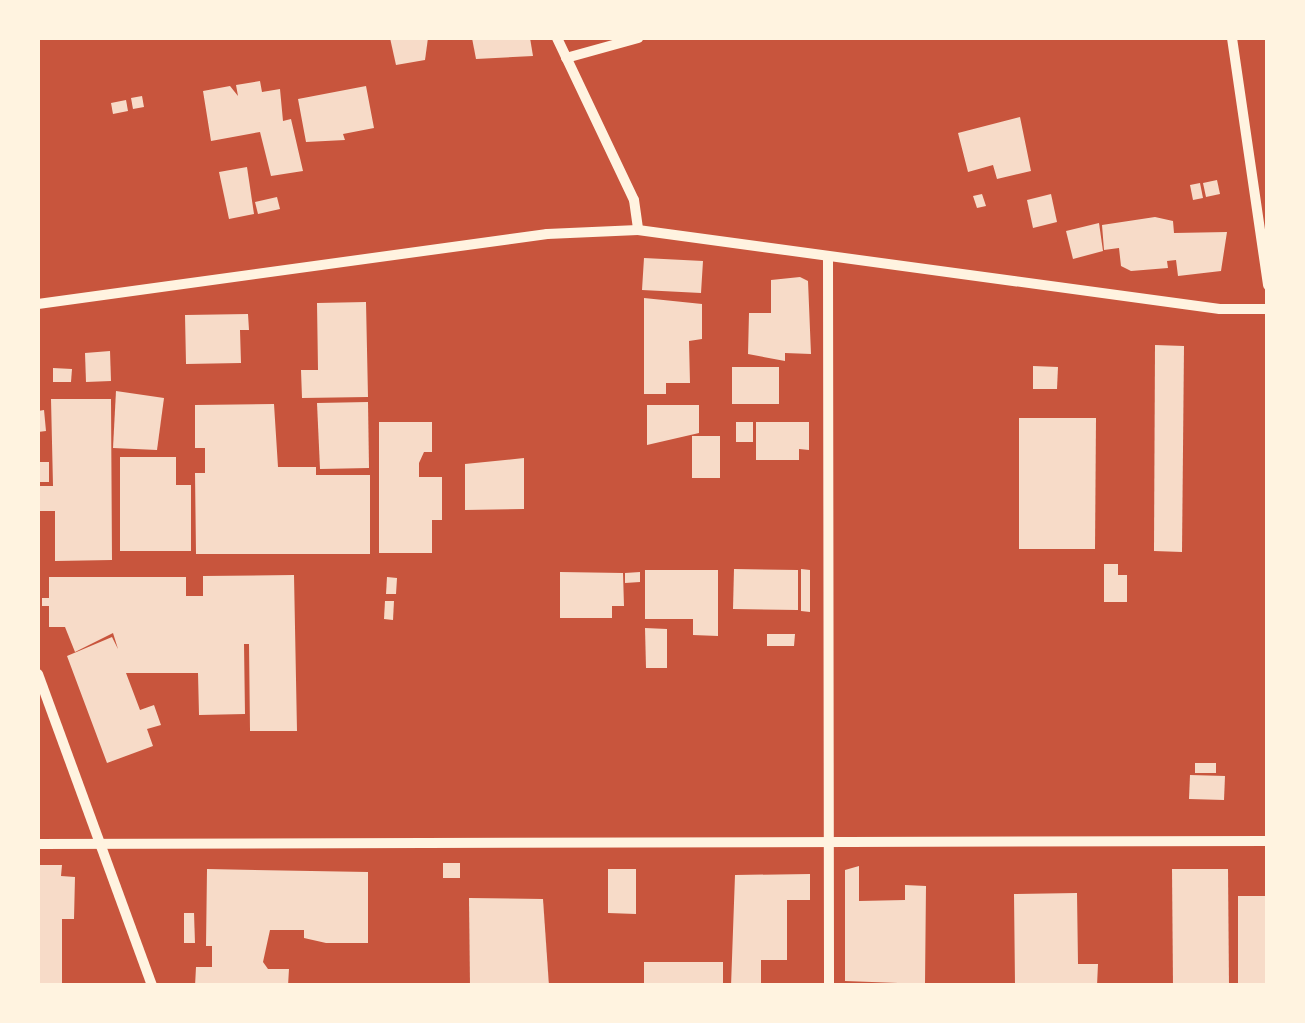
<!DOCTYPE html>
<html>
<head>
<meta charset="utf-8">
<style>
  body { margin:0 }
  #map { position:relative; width:1305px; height:1023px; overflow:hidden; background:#c8553d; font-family:"Roboto Serif",serif }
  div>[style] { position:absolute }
  .building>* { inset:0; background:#f7dbc8 }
  .minor>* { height:10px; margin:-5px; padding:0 5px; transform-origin:5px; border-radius:5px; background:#fff3e0 }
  span { translate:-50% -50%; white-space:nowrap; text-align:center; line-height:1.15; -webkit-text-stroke:8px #fff3e0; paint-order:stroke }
  .frame { position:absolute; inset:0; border:40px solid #fff3e0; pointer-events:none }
</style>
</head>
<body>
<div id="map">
  <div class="building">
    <div style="clip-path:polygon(390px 38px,428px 38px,425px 60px,396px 65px)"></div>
    <div style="clip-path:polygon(472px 38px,530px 38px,533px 56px,476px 59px)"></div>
    <div style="clip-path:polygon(260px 81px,262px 92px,280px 89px,283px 121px,291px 119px,303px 171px,271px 176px,260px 132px,211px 141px,203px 91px,230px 86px,238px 96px,236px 85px)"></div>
    <div style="clip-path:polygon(366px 86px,374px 128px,343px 134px,345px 140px,306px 142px,298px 99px)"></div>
    <div style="clip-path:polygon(142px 96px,144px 107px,133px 109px,131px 98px)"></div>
    <div style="clip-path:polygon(126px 100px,128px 111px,113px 114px,111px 103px)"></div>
    <div style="clip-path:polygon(1020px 117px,1031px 171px,997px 179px,993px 165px,968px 172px,958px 133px)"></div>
    <div style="clip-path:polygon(247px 167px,254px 214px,229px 219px,219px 172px)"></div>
    <div style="clip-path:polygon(1217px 180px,1220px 194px,1206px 197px,1203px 183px)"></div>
    <div style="clip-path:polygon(1200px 183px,1203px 198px,1193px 200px,1190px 185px)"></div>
    <div style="clip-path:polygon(982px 194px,986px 206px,977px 208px,973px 196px)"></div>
    <div style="clip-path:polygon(1051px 194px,1057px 222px,1033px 228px,1027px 200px)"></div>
    <div style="clip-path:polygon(277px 197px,280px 209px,258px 214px,255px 202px)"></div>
    <div style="clip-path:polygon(1155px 217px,1173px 221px,1174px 233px,1227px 232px,1221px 271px,1178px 276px,1176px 260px,1167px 261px,1168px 268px,1131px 271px,1121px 266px,1119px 248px,1104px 250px,1102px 225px)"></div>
    <div style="clip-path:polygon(1099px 223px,1103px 251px,1073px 259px,1066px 231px)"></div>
    <div style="clip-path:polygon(644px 258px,703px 261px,701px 293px,642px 290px)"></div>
    <div style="clip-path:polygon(800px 277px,808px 281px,811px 354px,785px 353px,785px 361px,748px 354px,749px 313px,771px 313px,771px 280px)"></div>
    <div style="clip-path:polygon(644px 298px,702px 304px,702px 339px,689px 341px,690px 383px,666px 383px,666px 394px,644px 394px)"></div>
    <div style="clip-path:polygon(366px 302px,368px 397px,302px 398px,301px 370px,318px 370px,317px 303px)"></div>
    <div style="clip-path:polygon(248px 314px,249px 330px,240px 330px,241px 363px,186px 364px,185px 315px)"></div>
    <div style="clip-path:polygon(1155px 345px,1184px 346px,1182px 552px,1154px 551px)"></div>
    <div style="clip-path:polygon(110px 351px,111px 381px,86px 382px,85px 353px)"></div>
    <div style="clip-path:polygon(1033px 366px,1058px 367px,1057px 389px,1033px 389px)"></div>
    <div style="clip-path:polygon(732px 367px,779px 367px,779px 404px,732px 404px)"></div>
    <div style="clip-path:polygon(53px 368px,72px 369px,71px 382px,53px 382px)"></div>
    <div style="clip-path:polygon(116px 391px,164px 398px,157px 450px,113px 448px)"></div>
    <div style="clip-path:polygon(51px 399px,111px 399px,112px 560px,55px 561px,55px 511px,38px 511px,38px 486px,53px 486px)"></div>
    <div style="clip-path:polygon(368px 402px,369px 468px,320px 469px,317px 403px)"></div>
    <div style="clip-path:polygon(274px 404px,278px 467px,316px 467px,316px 475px,370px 475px,370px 554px,196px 554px,195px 473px,205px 473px,205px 448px,195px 448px,195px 405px)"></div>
    <div style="clip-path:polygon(647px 405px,699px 405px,699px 433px,647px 445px)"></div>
    <div style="clip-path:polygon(44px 410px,46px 431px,38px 432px,38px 411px)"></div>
    <div style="clip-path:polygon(1019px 418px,1096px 418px,1095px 549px,1019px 549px)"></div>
    <div style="clip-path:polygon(379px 422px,432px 422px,432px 452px,424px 452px,419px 463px,419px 477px,442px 477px,442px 520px,432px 520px,432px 553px,379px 553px)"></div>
    <div style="clip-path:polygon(736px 422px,753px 422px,753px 442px,736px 442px)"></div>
    <div style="clip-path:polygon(756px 422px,809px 422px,809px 450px,799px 449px,799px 460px,756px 460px)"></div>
    <div style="clip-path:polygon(692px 436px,720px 436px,720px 478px,692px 478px)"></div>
    <div style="clip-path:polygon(120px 457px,176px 457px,176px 485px,191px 485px,191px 551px,120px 551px)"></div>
    <div style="clip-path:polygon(524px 458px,524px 509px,465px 510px,465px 464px)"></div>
    <div style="clip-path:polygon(38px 462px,49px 462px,49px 482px,38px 482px)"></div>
    <div style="clip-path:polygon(1104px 564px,1118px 564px,1118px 575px,1127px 575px,1127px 602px,1104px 602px)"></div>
    <div style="clip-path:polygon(734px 569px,798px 570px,798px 610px,733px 609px)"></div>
    <div style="clip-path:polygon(801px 569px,810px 570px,810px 612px,801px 611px)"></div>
    <div style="clip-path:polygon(645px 570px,718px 570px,718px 636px,693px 635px,693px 619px,645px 619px)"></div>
    <div style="clip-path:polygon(560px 572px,623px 573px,624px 606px,612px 606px,612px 618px,560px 618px)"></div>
    <div style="clip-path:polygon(640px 572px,640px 582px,625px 583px,625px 573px)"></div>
    <div style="clip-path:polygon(294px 575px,297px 731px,250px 731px,249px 644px,244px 644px,245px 714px,199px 715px,198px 673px,126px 673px,140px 710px,154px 705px,161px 725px,147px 729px,153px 746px,107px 763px,67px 656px,112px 637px,118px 649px,113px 633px,75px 652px,65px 627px,49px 627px,49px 606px,42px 606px,42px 598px,49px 598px,49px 577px,186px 577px,186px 596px,203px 596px,203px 576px)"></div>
    <div style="clip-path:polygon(387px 577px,397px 578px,396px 594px,386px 594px)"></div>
    <div style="clip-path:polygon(385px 601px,394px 601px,393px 620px,384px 619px)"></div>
    <div style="clip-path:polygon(645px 628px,667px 629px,667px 668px,646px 668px)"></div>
    <div style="clip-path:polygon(767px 634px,795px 634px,794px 646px,767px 646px)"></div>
    <div style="clip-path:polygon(1195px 763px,1216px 763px,1216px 773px,1195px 773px)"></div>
    <div style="clip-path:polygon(1190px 775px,1225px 776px,1224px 800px,1189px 799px)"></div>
    <div style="clip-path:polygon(443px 863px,460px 863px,460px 878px,443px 878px)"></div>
    <div style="clip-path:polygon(38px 865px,62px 865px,61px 876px,75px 877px,74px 919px,62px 919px,62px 986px,38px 986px)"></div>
    <div style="clip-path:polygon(859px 866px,859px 901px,905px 900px,905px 885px,926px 886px,925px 984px,845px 981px,845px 870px)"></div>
    <div style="clip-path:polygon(207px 869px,368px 872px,368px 943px,326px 943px,304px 938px,304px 930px,270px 930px,263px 962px,268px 969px,289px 969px,288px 986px,195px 986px,196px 967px,212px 967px,212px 946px,206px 946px)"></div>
    <div style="clip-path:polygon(608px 869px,636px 869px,636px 914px,608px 913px)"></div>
    <div style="clip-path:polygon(1172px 869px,1228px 869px,1229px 986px,1173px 986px)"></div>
    <div style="clip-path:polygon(810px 874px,810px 900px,787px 900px,787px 960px,761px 960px,761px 986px,731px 986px,735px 875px)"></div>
    <div style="clip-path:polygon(1077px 893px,1078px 964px,1098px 964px,1097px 986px,1015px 986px,1014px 894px)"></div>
    <div style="clip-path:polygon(1238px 896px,1268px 896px,1268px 986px,1238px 986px)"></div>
    <div style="clip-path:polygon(469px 898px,543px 899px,549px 986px,470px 986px)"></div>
    <div style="clip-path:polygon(184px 913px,194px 913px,195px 943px,184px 943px)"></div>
    <div style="clip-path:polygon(644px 962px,723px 962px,723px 986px,644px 986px)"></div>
  </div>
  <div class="minor">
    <div style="left:557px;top:38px;width:179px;rotate:64.6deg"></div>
    <div style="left:634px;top:200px;width:30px;rotate:82deg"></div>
    <div style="left:1232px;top:38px;width:250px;rotate:81.7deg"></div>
    <div style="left:566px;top:58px;width:75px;rotate:-15.5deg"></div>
    <div style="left:828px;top:259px;width:727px;rotate:89.92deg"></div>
    <div style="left:38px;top:304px;width:514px;rotate:-7.83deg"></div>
    <div style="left:547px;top:234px;width:91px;rotate:-2.5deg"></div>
    <div style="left:638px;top:230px;width:587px;rotate:7.73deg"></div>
    <div style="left:1220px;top:309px;width:48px"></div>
    <div style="left:38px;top:674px;width:332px;rotate:69.9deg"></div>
    <div style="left:38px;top:844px;width:1230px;rotate:-0.14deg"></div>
  </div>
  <div class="frame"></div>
</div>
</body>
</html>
